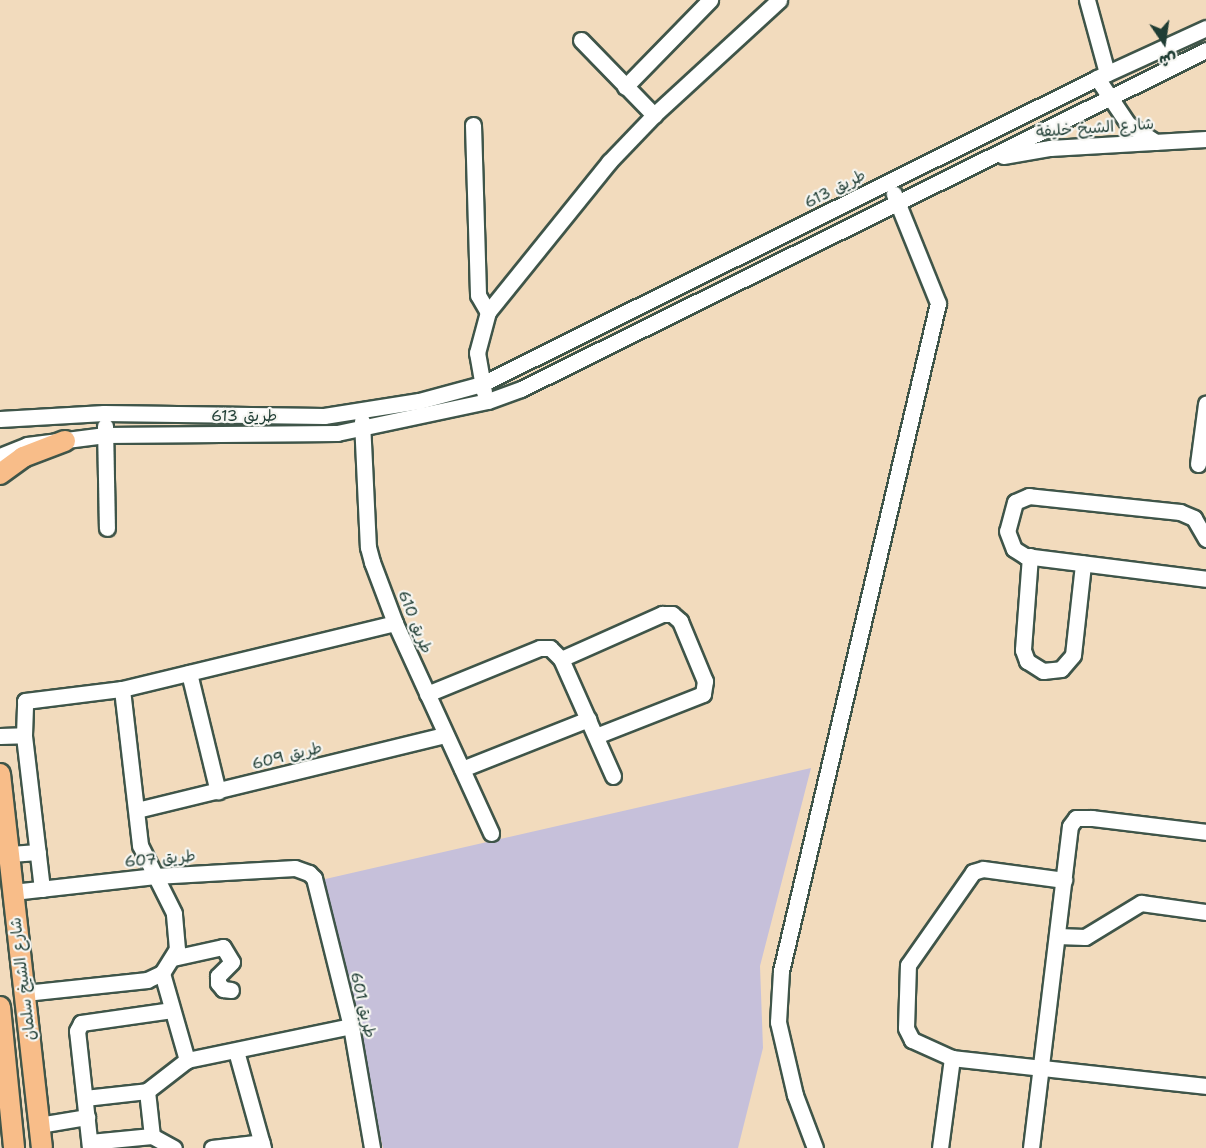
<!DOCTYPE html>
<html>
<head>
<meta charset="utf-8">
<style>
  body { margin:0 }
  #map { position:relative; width:1206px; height:1148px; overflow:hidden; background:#f2dbbd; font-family:"Shantell Sans","Playpen Sans Arabic",sans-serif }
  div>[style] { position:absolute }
  .industrial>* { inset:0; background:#c6c0da }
  .roads { filter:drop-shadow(2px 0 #3f5549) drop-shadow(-2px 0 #3f5549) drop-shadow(0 2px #3f5549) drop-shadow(0 -2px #3f5549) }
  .minor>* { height:15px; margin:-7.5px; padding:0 7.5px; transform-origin:7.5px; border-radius:7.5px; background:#fff }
  .major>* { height:20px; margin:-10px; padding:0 10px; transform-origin:10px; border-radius:10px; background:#f8bd89 }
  span { translate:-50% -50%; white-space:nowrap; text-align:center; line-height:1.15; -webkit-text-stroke:4.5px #f6f6f2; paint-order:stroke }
  .street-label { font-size:16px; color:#1f3d34 }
  .north { position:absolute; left:1134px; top:12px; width:60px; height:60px; -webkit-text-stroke:4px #f6f6f2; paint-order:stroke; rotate:167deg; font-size:16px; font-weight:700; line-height:24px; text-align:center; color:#1f3d34 }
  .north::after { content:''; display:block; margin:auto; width:21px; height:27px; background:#1f3d34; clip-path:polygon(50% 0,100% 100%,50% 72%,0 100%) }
</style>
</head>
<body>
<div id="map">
  <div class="industrial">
    <div style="clip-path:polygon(811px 768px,760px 966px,763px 1048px,738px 1148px,383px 1148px,321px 880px)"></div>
  </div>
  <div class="roads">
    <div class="minor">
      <div style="left:1087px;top:0;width:76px;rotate:74.7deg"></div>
      <div style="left:581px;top:40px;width:105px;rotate:45.8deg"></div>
      <div style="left:1097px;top:78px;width:55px;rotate:56deg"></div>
      <div style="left:1128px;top:124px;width:33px;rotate:33deg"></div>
      <div style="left:625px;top:87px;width:122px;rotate:-45.7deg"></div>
      <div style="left:473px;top:125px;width:170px;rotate:88.3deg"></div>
      <div style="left:478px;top:295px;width:20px;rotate:60deg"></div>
      <div style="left:1003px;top:156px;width:48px;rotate:-9.7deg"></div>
      <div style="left:1050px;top:148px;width:156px;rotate:-3.3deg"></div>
      <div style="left:484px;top:392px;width:40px;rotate:-100deg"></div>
      <div style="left:477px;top:353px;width:42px;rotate:-75deg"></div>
      <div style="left:488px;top:312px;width:193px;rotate:-51.1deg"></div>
      <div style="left:609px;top:162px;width:65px;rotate:-46.2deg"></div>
      <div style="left:654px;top:115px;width:170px;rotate:-42.6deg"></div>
      <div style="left:0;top:419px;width:104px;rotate:-3.3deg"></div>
      <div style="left:104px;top:413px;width:220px;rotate:0.8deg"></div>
      <div style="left:324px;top:416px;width:96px;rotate:-9deg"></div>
      <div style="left:419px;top:401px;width:65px;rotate:-15.1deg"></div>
      <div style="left:482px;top:384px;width:687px;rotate:-26.45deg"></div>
      <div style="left:1097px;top:78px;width:120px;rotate:-24.6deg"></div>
      <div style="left:362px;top:421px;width:126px;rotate:87.3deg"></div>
      <div style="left:368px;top:547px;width:16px;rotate:75deg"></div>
      <div style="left:372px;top:562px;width:65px;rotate:69.3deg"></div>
      <div style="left:395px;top:623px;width:231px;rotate:65.4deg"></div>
      <div style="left:105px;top:426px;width:102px;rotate:88.9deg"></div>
      <div style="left:0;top:456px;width:29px;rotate:-22deg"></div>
      <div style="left:27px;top:445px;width:79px;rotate:-7.3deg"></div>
      <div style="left:105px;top:435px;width:232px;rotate:-0.5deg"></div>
      <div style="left:337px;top:433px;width:154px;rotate:-12deg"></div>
      <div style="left:488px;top:401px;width:35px;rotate:-20deg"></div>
      <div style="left:521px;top:389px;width:764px;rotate:-26.33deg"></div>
      <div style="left:1198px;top:464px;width:61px;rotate:-82.4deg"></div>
      <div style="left:1206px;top:539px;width:24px;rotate:-120deg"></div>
      <div style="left:1194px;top:518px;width:15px;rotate:-157deg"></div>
      <div style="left:1180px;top:512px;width:152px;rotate:-174deg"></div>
      <div style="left:1029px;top:496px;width:15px;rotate:157deg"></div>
      <div style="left:1015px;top:502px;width:30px;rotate:105deg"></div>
      <div style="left:1007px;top:531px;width:19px;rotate:69deg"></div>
      <div style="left:1014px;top:549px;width:13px;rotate:32deg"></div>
      <div style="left:1025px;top:556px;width:182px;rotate:7.2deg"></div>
      <div style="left:1030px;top:556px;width:94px;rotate:94.3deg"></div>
      <div style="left:1023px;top:650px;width:12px;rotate:70deg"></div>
      <div style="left:1027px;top:661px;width:19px;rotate:32deg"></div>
      <div style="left:1043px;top:671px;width:18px;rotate:-6deg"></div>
      <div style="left:1061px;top:669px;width:18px;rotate:-49deg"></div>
      <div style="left:1073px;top:655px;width:92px;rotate:-83.7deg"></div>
      <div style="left:561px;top:659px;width:111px;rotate:-24deg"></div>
      <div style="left:662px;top:614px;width:10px"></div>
      <div style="left:672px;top:614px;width:11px;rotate:41deg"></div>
      <div style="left:680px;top:621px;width:65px;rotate:67.4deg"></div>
      <div style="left:705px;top:681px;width:13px;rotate:99deg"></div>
      <div style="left:703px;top:694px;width:115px;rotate:158.6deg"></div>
      <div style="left:189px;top:673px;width:122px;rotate:76.3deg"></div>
      <div style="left:427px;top:694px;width:122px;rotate:-22.2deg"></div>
      <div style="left:540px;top:648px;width:10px"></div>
      <div style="left:550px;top:648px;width:16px;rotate:45deg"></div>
      <div style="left:561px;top:659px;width:128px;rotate:66deg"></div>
      <div style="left:0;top:736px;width:24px;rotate:-2deg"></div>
      <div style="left:462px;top:769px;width:136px;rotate:-21.6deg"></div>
      <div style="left:137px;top:810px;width:317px;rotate:-13.7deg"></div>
      <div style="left:10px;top:854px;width:28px;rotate:-4deg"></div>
      <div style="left:42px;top:889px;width:155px;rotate:-96.7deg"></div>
      <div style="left:24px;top:735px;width:34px;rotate:-88deg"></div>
      <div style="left:25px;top:701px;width:98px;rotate:-7.1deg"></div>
      <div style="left:122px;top:689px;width:281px;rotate:-13.6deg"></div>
      <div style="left:13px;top:892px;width:143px;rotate:-6.4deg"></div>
      <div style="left:155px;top:876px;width:140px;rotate:-3.3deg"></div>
      <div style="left:295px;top:868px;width:15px;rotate:20deg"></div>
      <div style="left:309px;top:873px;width:7px;rotate:45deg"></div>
      <div style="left:314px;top:878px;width:153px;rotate:76deg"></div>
      <div style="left:351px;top:1026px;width:124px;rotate:80.2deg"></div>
      <div style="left:1057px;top:936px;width:28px;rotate:2deg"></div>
      <div style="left:1085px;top:937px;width:66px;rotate:-31.3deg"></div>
      <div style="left:1141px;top:903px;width:66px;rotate:7.9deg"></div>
      <div style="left:173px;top:958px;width:51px;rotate:-12.4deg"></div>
      <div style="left:223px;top:947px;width:17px;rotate:59deg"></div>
      <div style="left:232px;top:962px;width:20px;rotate:135deg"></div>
      <div style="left:218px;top:976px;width:7px;rotate:90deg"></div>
      <div style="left:218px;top:983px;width:8px;rotate:50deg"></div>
      <div style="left:223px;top:989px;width:8px;rotate:7deg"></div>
      <div style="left:162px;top:973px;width:91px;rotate:74deg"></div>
      <div style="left:25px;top:993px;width:123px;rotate:-6.1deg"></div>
      <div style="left:147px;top:980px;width:17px;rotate:-25deg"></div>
      <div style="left:162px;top:973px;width:28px;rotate:-58deg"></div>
      <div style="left:177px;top:949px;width:36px;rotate:-95deg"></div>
      <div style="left:174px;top:913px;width:76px;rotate:-116.6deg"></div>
      <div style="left:140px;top:845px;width:157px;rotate:-96.6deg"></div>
      <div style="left:236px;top:1051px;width:101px;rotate:74.4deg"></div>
      <div style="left:952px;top:1058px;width:256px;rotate:6.3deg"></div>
      <div style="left:147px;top:1091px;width:45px;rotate:83.7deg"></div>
      <div style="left:152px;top:1136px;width:25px;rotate:29deg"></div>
      <div style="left:85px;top:1098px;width:62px;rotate:-6.4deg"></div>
      <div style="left:147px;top:1091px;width:51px;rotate:-37.8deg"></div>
      <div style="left:187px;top:1060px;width:167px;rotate:-11.7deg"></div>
      <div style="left:39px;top:1125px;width:49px;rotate:-9.5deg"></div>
      <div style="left:90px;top:1142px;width:62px;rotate:-5.5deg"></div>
      <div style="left:90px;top:1148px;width:118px;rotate:-96.3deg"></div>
      <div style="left:77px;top:1031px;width:9px;rotate:-63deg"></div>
      <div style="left:81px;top:1023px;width:92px;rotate:-8.1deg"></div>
      <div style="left:212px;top:1148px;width:50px;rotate:-6.8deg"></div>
      <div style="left:815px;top:1148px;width:57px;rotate:-110.7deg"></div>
      <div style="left:795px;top:1095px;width:75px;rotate:-103.1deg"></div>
      <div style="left:778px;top:1022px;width:51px;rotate:-86.6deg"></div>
      <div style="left:781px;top:971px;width:686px;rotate:-76.77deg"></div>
      <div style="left:938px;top:303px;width:118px;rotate:-112deg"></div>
      <div style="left:940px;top:1148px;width:91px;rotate:-82.4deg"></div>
      <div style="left:952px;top:1058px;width:44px;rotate:-155.8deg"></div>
      <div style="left:912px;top:1040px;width:13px;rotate:-117deg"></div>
      <div style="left:906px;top:1028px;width:63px;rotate:-88.2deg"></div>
      <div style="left:908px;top:965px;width:113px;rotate:-55deg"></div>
      <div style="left:973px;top:872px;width:10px;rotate:-17deg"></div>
      <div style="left:983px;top:869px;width:82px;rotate:7.7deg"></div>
      <div style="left:1031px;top:1148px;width:324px;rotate:-83.1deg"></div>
      <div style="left:1070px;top:826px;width:10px;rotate:-53deg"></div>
      <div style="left:1076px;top:818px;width:16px"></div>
      <div style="left:1092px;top:818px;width:115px;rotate:7deg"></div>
    </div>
    <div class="major">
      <div style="left:0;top:474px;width:29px;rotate:-36deg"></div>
      <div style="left:23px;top:457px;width:45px;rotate:-20.9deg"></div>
      <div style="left:0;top:774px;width:376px;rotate:83.6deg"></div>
      <div style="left:0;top:1007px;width:142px;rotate:84.3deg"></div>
    </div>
  </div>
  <div class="street-label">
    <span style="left:1095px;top:128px;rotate:-4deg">شارع الشيخ خليفة</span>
    <span style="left:835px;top:189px;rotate:-27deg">طريق 613</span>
    <span style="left:244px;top:416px">طريق 613</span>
    <span style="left:415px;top:622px;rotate:68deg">طريق 610</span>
    <span style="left:287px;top:756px;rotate:-14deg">طريق 609</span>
    <span style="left:160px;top:859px;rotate:-5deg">طريق 607</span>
    <span style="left:23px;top:979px;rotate:-97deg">شارع الشيخ سلمان</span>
    <span style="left:363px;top:1005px;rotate:77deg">طريق 601</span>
  </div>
  <div class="north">ش</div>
</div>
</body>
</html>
